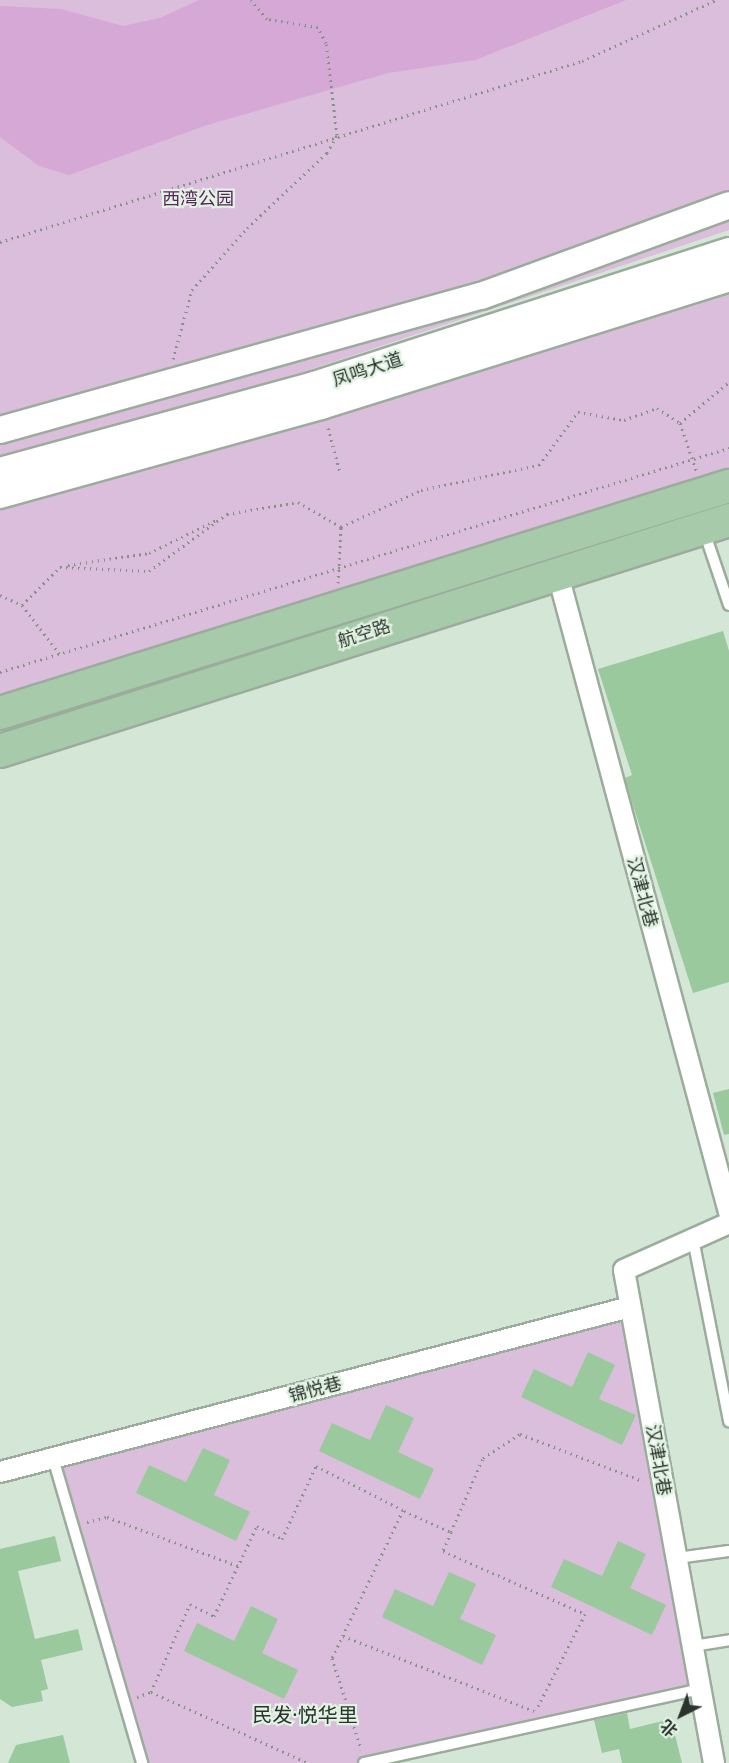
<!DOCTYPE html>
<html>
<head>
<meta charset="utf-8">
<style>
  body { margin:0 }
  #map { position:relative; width:729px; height:1763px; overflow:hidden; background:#d4e6d5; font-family:"Noto Sans","Noto Sans SC",sans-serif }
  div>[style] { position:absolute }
  .green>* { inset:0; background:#dbbddc }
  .water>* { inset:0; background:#d5a8d6 }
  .building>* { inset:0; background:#99c99d }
  .path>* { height:3px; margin-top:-1.5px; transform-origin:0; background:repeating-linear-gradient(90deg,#859286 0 1.5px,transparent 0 6px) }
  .roads { filter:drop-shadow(2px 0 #9bac9c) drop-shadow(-2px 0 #9bac9c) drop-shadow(0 2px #9bac9c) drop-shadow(0 -2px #9bac9c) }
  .service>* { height:10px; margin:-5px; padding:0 5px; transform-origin:5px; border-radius:5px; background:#fff }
  .minor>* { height:20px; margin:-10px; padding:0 10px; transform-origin:10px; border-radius:10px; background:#fff }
  .tertiary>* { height:26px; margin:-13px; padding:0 13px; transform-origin:13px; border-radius:13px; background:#fff }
  .secondary>* { height:28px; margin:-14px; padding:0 14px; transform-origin:14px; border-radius:14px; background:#fff }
  .primary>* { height:32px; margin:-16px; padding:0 16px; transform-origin:16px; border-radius:16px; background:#a7cbaa }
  span { translate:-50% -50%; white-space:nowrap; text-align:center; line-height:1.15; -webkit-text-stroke:4.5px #e1f3e2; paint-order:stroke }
  .park-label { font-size:18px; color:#59245c }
  .street-label { font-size:18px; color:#2c332d }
  .neighbourhood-label { font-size:20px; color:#2c332d }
  .north { position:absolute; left:651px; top:1685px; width:60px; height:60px; -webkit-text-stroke:4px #e1f3e2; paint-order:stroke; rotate:222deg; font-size:16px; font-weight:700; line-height:24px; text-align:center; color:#2c332d }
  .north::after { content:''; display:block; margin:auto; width:21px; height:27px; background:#2c332d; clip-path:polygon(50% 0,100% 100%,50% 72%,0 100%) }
</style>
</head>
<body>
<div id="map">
  <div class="green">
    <div style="clip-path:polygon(0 0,729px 0,729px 230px,0 473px)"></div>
    <div style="clip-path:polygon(729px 277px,729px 488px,0 715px,0 494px)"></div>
    <div style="clip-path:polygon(624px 1314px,700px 1697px,382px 1763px,136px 1763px,47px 1462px)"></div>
  </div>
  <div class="water">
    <div style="clip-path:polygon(199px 0,626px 0,475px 60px,388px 73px,207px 125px,69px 175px,39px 166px,0 137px,0 6px,61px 9px,123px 26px,160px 18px)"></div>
  </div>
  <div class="building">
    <div style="clip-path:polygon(723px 631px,729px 651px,729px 982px,693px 993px,631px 799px,625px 778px,632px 775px,598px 669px)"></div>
    <div style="clip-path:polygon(729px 1089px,729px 1134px,724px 1135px,713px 1093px)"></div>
    <div style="clip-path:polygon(588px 1352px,615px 1365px,599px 1399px,636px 1415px,622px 1445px,521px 1397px,534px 1369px,572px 1387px)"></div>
    <div style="clip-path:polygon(386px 1405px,414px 1418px,398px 1452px,434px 1469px,420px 1499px,319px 1451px,332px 1423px,370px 1440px)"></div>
    <div style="clip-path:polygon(203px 1448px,230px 1460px,214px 1495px,250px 1512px,236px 1541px,136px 1493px,149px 1465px,186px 1482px)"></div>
    <div style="clip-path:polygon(55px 1536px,61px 1561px,18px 1571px,35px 1639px,78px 1629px,83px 1650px,41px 1660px,48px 1689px,41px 1691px,43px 1701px,12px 1707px,0 1699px,0 1549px)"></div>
    <div style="clip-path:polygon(618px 1541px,646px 1554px,630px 1588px,666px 1605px,652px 1635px,551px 1587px,564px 1559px,602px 1576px)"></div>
    <div style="clip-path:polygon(449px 1572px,476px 1584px,460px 1619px,496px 1635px,482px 1665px,382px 1617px,395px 1589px,433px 1606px)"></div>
    <div style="clip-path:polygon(251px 1606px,278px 1619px,262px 1653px,298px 1670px,284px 1699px,184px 1651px,197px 1623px,234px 1641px)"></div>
    <div style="clip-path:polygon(627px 1713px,630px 1729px,671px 1719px,682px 1763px,622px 1763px,619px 1749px,602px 1753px,594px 1720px)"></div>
    <div style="clip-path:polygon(63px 1735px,70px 1763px,8px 1763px,16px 1745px)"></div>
  </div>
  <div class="path">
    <div style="left:0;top:242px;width:609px;rotate:-17.28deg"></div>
    <div style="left:582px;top:61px;width:147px;rotate:-24.5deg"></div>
    <div style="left:173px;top:359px;width:72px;rotate:-74.6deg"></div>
    <div style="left:192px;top:290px;width:83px;rotate:-48.4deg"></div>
    <div style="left:247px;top:228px;width:110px;rotate:-43.2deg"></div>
    <div style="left:327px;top:153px;width:21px;rotate:-61deg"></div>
    <div style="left:337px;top:135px;width:93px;rotate:-96.8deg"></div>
    <div style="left:326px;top:43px;width:18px;rotate:-117deg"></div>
    <div style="left:318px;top:27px;width:52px;rotate:-171.1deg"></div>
    <div style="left:267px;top:19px;width:25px;rotate:-130deg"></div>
    <div style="left:680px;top:423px;width:50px;rotate:71.2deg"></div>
    <div style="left:328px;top:428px;width:46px;rotate:74.7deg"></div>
    <div style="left:68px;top:565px;width:82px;rotate:-8.4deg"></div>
    <div style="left:149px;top:553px;width:77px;rotate:-26.2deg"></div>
    <div style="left:338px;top:583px;width:56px;rotate:-86.9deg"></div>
    <div style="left:0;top:595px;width:24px;rotate:24deg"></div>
    <div style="left:22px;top:605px;width:54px;rotate:-45deg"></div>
    <div style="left:60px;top:567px;width:89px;rotate:2.6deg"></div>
    <div style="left:149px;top:571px;width:97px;rotate:-36.2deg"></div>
    <div style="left:227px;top:514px;width:72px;rotate:-9.6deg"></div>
    <div style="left:298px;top:502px;width:50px;rotate:30.2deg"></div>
    <div style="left:341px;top:527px;width:88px;rotate:-24.8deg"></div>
    <div style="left:421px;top:490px;width:121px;rotate:-12deg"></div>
    <div style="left:539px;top:465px;width:66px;rotate:-53.7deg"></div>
    <div style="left:578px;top:412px;width:47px;rotate:9.9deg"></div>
    <div style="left:624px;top:420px;width:35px;rotate:-20deg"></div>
    <div style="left:657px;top:408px;width:27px;rotate:33deg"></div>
    <div style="left:680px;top:423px;width:64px;rotate:-39.9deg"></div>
    <div style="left:22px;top:605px;width:61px;rotate:52.4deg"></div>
    <div style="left:0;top:672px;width:763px;rotate:-17.08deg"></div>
    <div style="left:404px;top:1511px;width:51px;rotate:24.1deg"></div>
    <div style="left:451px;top:1532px;width:81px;rotate:-66.6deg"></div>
    <div style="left:483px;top:1458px;width:44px;rotate:-33deg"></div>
    <div style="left:520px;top:1434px;width:132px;rotate:20.9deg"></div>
    <div style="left:87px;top:1522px;width:21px;rotate:-14deg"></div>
    <div style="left:107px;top:1517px;width:140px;rotate:20.5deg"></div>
    <div style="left:451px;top:1532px;width:21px;rotate:113deg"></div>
    <div style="left:443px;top:1551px;width:155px;rotate:23.9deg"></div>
    <div style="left:585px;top:1614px;width:108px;rotate:117deg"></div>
    <div style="left:343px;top:1636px;width:205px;rotate:21.4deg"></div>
    <div style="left:151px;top:1692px;width:172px;rotate:24.3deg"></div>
    <div style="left:137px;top:1697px;width:15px;rotate:-20deg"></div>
    <div style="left:151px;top:1692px;width:96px;rotate:-66.1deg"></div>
    <div style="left:190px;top:1604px;width:27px;rotate:27deg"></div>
    <div style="left:214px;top:1616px;width:100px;rotate:-64.5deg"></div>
    <div style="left:257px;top:1526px;width:28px;rotate:27deg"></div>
    <div style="left:282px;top:1539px;width:81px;rotate:-65deg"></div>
    <div style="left:316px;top:1466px;width:97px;rotate:26.8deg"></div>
    <div style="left:403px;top:1510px;width:164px;rotate:115.6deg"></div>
    <div style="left:332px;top:1658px;width:96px;rotate:72.3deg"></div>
  </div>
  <div class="roads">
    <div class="service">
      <div style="left:704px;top:531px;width:78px;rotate:71.3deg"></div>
      <div style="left:693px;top:1239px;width:186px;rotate:78.8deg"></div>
      <div style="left:53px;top:1458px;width:318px;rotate:73.7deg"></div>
      <div style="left:677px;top:1558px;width:52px;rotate:-7.7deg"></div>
      <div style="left:693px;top:1646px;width:36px;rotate:-9deg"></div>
      <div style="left:364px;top:1763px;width:345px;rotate:-12.4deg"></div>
    </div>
    <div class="minor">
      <div style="left:557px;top:571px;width:664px;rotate:74.98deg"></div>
      <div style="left:0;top:1472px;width:651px;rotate:-14.68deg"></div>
      <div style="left:714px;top:1763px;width:501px;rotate:-100.35deg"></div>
      <div style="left:624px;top:1270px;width:115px;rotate:-24.1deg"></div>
    </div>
    <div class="tertiary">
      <div style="left:0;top:430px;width:499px;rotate:-15.6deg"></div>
      <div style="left:481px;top:296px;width:264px;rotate:-20.1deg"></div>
    </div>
    <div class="secondary">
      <div style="left:0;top:472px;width:326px;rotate:-15.3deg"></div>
      <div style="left:314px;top:386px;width:436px;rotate:-17.9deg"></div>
      <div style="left:0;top:494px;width:333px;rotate:-15.5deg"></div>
      <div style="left:321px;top:405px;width:428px;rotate:-17.4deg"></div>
    </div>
    <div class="primary">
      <div style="left:0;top:713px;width:764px;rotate:-17.3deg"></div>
      <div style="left:0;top:751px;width:765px;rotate:-17.58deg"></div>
    </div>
  </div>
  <div class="park-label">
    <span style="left:198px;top:198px">西湾公园</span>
  </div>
  <div class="street-label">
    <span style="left:367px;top:369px;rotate:-18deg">凤鸣大道</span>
    <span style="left:364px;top:633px;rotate:-18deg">航空路</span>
    <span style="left:643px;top:892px;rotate:75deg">汉津北巷</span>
    <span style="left:315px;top:1389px;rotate:-15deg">锦悦巷</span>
    <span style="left:659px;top:1460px;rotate:80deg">汉津北巷</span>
  </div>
  <div class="neighbourhood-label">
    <span style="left:305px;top:1714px">民发·悦华里</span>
  </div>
  <div class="north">北</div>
</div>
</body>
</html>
